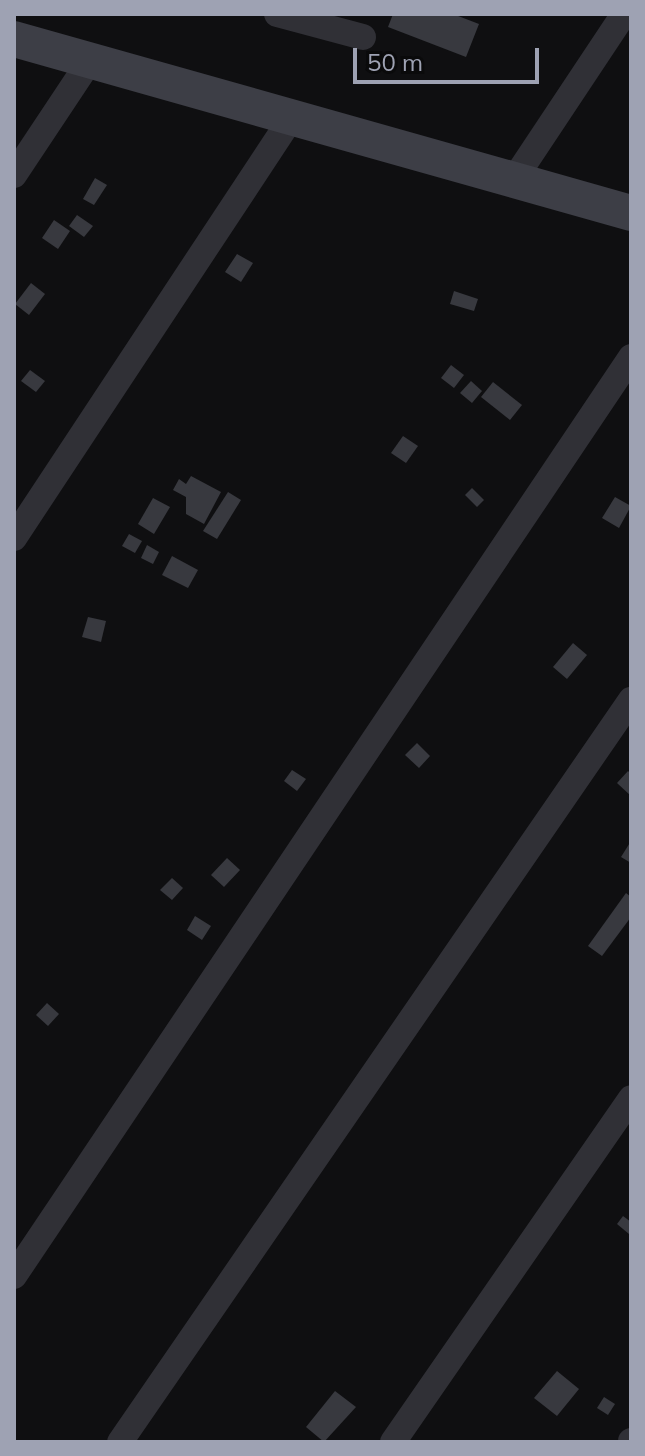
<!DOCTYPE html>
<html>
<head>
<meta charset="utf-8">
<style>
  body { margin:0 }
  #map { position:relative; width:645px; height:1456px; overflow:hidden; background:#0f0f11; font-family:Mulish,sans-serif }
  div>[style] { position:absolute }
  .building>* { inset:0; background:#38393f }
  .minor>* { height:26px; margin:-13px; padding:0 13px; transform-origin:13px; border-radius:13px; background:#303036 }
  .secondary>* { height:36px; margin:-18px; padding:0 18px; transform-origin:18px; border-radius:18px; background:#3d3e46 }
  span { translate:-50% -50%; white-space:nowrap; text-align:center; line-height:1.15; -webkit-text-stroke:6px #0a0a0b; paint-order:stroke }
  .frame { position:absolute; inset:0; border:16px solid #9ea2b3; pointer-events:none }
  .scale { position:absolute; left:353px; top:48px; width:186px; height:36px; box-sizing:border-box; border:4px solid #9ea2b3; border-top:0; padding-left:10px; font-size:24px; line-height:28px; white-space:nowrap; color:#9ea2b3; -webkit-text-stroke:6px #0a0a0b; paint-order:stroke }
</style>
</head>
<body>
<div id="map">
  <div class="building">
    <div style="clip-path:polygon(393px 14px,453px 14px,479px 24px,466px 57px,388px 27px)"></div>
    <div style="clip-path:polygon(95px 178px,107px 185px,94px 205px,83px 199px)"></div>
    <div style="clip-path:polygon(77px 215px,93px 226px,84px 237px,69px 226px)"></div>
    <div style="clip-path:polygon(54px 220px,70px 231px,58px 249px,42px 238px)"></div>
    <div style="clip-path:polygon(237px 254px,253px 263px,241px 282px,225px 272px)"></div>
    <div style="clip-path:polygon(31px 283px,45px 294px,29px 315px,15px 304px)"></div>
    <div style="clip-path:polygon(454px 291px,478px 299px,474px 311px,450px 304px)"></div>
    <div style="clip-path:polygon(451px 365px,464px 375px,454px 388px,441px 378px)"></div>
    <div style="clip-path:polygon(30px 370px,45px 381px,36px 392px,21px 381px)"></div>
    <div style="clip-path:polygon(471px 381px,482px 391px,472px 403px,460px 393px)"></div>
    <div style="clip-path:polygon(493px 382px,522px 405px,510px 420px,481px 397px)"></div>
    <div style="clip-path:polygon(403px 436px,418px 446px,406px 463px,391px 453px)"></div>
    <div style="clip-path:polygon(191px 476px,221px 492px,204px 524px,186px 514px,186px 497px,173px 490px,179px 479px,186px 484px)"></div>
    <div style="clip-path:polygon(472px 488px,484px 500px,477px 507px,465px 495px)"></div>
    <div style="clip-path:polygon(228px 492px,241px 500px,217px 539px,203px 531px)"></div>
    <div style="clip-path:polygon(615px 497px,631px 506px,619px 528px,602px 518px)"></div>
    <div style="clip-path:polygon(153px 498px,170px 507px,154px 534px,138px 524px)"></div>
    <div style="clip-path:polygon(129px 534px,142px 541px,135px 553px,122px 546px)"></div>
    <div style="clip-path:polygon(147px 545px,159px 552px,153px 564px,141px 558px)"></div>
    <div style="clip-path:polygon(172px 556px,198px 570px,188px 588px,162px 575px)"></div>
    <div style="clip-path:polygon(88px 617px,106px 621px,101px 642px,82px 637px)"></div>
    <div style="clip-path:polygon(573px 643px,587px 655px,567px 679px,553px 667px)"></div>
    <div style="clip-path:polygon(417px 743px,430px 756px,419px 768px,405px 755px)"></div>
    <div style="clip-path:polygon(292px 770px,306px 779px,297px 791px,284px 781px)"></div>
    <div style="clip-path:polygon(628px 771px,631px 774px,631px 796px,617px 783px)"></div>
    <div style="clip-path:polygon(631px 841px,631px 863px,621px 857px)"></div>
    <div style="clip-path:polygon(227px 858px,240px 870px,224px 887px,211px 875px)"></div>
    <div style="clip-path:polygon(172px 878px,183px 888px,172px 900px,160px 890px)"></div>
    <div style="clip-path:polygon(626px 893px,631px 897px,631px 917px,602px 956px,588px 946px)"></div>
    <div style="clip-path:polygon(195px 916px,211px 926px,202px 940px,187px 930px)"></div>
    <div style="clip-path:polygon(47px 1003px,59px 1014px,48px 1026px,36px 1015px)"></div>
    <div style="clip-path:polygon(623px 1216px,631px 1222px,629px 1234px,617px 1224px)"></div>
    <div style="clip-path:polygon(557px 1371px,579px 1389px,557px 1416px,534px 1398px)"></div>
    <div style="clip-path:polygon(335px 1391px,356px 1407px,324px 1442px,306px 1427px)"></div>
    <div style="clip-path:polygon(604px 1397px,615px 1404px,608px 1415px,597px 1408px)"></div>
  </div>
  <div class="minor">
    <div style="left:277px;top:14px;width:89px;rotate:15deg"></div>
    <div style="left:14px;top:175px;width:136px;rotate:-56.4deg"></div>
    <div style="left:513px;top:181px;width:201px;rotate:-56.4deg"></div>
    <div style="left:14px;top:538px;width:501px;rotate:-56.56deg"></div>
    <div style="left:14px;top:1276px;width:1107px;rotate:-56.12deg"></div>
    <div style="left:120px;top:1442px;width:901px;rotate:-55.45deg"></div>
    <div style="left:393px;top:1442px;width:418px;rotate:-55.3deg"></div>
    <div style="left:631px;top:1442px;width:1px;rotate:-90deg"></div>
  </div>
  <div class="secondary">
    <div style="left:14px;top:39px;width:641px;rotate:15.75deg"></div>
  </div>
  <div class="frame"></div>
  <div class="scale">50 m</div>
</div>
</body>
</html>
